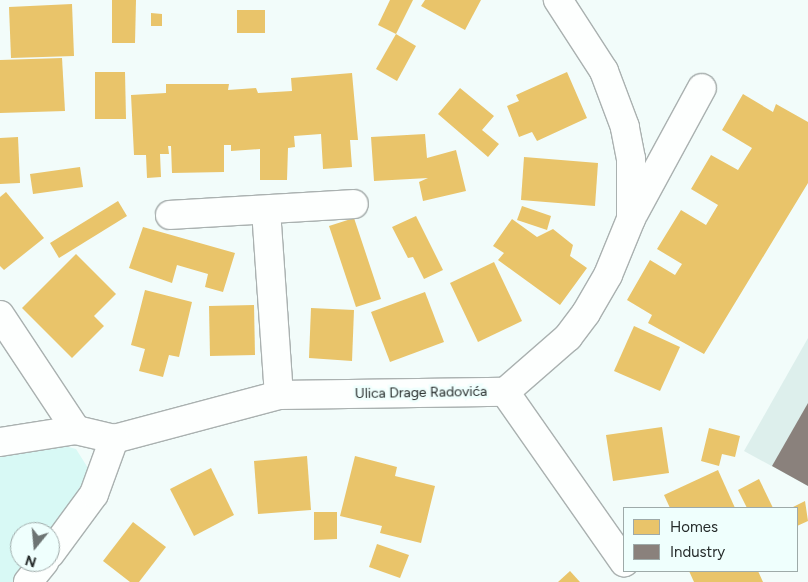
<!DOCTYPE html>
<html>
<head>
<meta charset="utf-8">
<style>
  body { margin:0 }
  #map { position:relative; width:808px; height:582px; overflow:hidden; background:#f2fcfa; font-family:Figtree,sans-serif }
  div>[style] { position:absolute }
  .built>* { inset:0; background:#ddefec }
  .green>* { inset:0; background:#d8f9f5 }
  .homes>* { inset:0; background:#e9c46a }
  .industry>* { inset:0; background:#8a817c }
  .roads { filter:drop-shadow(1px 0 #aab1b0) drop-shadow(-1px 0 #aab1b0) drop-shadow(0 1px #aab1b0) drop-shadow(0 -1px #aab1b0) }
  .minor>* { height:28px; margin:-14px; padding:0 14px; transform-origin:14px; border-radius:14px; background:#fdfffe }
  span { translate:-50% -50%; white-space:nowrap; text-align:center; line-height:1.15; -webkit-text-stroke:5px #effffd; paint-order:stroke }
  .street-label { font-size:14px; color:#252b2a }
  .legend { position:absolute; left:623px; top:507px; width:175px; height:65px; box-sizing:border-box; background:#effffd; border:1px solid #9eaaa9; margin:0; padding:6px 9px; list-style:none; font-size:15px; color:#252b2a }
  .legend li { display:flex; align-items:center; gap:10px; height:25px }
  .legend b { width:25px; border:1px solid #9eaaa9 }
  .north { position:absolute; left:10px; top:522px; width:50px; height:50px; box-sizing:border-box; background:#effffd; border:1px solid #9eaaa9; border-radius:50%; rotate:197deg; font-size:14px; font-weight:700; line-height:20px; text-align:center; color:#252b2a }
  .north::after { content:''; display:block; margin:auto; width:18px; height:22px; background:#6d7473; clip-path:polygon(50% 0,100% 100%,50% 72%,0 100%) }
</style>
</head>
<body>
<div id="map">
  <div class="built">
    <div style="clip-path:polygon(808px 338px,808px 486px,744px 451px)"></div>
  </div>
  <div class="green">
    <div style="clip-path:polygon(57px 444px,76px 449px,88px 468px,88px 483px,50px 532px,20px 532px,20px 562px,33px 562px,16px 582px,0 582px,0 453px)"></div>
  </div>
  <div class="homes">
    <div style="clip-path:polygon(112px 0,136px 0,135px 43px,112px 43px)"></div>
    <div style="clip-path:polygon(390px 0,413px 0,396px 34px,378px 25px)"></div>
    <div style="clip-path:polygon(425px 0,481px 0,465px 30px,421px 6px)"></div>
    <div style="clip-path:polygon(72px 4px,74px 56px,11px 58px,9px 7px)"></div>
    <div style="clip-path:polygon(237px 10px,265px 10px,265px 33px,237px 33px)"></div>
    <div style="clip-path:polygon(151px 13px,162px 14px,162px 26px,151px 26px)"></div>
    <div style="clip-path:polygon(396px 34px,416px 46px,397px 81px,376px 69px)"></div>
    <div style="clip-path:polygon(62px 58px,65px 111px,0 113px,0 60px)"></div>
    <div style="clip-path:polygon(95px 72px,125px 72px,126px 119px,95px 119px)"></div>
    <div style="clip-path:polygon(567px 72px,587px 118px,537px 141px,532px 132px,519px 137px,507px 106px,519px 101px,516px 95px)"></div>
    <div style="clip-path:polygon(352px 73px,358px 140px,350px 140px,352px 167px,323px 169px,321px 134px,294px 136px,295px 147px,288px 148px,287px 180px,260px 180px,260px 149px,231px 151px,231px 145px,224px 145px,224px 172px,172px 173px,171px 146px,168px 146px,169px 154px,160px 154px,161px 177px,147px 178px,146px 155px,134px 155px,131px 95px,166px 93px,166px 84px,229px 84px,228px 90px,256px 88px,258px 93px,292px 91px,291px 78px)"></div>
    <div style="clip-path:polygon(460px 88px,494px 116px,482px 130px,499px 144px,488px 157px,438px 114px)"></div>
    <div style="clip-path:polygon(743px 94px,773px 112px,776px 104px,808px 122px,808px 183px,704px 354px,648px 323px,652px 315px,627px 300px,650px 260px,675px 275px,682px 264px,657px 249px,681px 210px,706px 225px,718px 205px,691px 189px,711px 155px,738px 170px,752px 148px,722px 130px)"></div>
    <div style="clip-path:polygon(425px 134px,427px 158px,456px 150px,466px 191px,423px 201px,419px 182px,428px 178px,374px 181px,371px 137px)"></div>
    <div style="clip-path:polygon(18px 137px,20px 183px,0 184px,0 138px)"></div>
    <div style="clip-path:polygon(524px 157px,598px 163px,595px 206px,521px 200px)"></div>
    <div style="clip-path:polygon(80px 167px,83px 187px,33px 194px,30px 174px)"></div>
    <div style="clip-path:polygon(6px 192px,44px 238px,4px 270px,0 266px,0 197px)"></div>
    <div style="clip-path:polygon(118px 201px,127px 216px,59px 258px,50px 243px)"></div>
    <div style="clip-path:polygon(522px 206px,551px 216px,547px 230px,517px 220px)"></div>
    <div style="clip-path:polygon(416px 216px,443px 270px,424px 279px,413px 257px,408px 258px,392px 227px)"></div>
    <div style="clip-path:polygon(354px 218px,381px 299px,356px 307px,329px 226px)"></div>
    <div style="clip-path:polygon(512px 219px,537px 237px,553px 229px,573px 245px,570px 256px,587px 268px,560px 305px,498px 260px,504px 253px,493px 246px)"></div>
    <div style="clip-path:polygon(143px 227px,235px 253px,223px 292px,205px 287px,208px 274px,177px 265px,172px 283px,129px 268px)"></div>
    <div style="clip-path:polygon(76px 254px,116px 294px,94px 316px,104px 326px,72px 358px,22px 308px)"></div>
    <div style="clip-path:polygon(494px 262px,522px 321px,478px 342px,450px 283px)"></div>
    <div style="clip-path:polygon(145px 290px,192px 302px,179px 357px,169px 355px,163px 377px,139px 371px,145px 349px,131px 345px)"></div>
    <div style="clip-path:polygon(425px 292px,444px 342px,390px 362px,371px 312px)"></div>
    <div style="clip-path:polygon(254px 305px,255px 355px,210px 356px,209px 306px)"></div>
    <div style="clip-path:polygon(311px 308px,354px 310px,352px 361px,309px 358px)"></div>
    <div style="clip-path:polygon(634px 326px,680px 347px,660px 391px,614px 371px)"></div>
    <div style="clip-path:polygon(662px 427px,669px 473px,613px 481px,606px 435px)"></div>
    <div style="clip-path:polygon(709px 428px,740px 436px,735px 457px,722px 454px,719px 466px,701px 461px)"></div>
    <div style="clip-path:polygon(307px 456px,311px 510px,258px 514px,254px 461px)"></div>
    <div style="clip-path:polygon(355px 456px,397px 467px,395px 476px,435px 486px,421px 543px,380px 533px,382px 526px,340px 516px)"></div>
    <div style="clip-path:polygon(211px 468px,234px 515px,194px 536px,170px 489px)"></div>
    <div style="clip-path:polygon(718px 470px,735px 508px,670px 508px,664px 495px)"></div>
    <div style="clip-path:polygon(759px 479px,773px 508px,747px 508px,738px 490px)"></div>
    <div style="clip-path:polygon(805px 501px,808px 521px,797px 526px,797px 508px,791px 508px)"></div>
    <div style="clip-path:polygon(314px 512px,337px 512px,337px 539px,314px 540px)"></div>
    <div style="clip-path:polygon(133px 522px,166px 547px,139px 582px,130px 582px,103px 561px)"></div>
    <div style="clip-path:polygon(377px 544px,409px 555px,400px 578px,369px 567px)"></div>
    <div style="clip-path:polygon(570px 571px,580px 582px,558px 582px)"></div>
    <div style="clip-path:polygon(689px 571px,758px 571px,763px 582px,694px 582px)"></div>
  </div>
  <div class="industry">
    <div style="clip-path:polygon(808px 403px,808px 486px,772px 466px)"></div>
  </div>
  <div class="roads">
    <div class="minor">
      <div style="left:266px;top:210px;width:185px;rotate:86deg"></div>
      <div style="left:634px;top:213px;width:142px;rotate:-61.5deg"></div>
      <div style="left:170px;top:215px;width:184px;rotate:-3.4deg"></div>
      <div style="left:0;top:315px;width:138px;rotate:56.5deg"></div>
      <div style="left:505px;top:392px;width:84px;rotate:-41.1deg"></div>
      <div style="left:568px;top:337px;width:30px;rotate:-53deg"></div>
      <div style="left:586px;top:313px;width:44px;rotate:-59.9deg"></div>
      <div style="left:608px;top:275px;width:61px;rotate:-67.7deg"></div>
      <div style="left:631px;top:219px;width:60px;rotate:-90deg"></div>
      <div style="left:631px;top:159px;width:33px;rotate:-101deg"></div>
      <div style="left:625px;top:127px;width:60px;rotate:-110.6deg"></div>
      <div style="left:604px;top:71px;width:85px;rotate:-122.9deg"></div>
      <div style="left:505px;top:392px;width:208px;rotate:55deg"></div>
      <div style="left:0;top:442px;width:77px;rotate:-9deg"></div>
      <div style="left:76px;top:430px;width:39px;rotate:13deg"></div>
      <div style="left:114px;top:439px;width:171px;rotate:-14.9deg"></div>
      <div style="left:279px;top:395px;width:226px;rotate:-0.8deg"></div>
      <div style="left:50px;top:554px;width:74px;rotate:-53.7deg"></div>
      <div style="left:94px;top:494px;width:59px;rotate:-70deg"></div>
      <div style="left:28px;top:582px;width:26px;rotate:-51deg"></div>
    </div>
  </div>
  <div class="street-label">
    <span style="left:421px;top:393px;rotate:-1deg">Ulica Drage Radovića</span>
  </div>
  <ul class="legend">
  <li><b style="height:14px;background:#e9c46a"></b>Homes</li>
  <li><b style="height:14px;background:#8a817c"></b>Industry</li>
  </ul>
  <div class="north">N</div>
</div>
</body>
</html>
